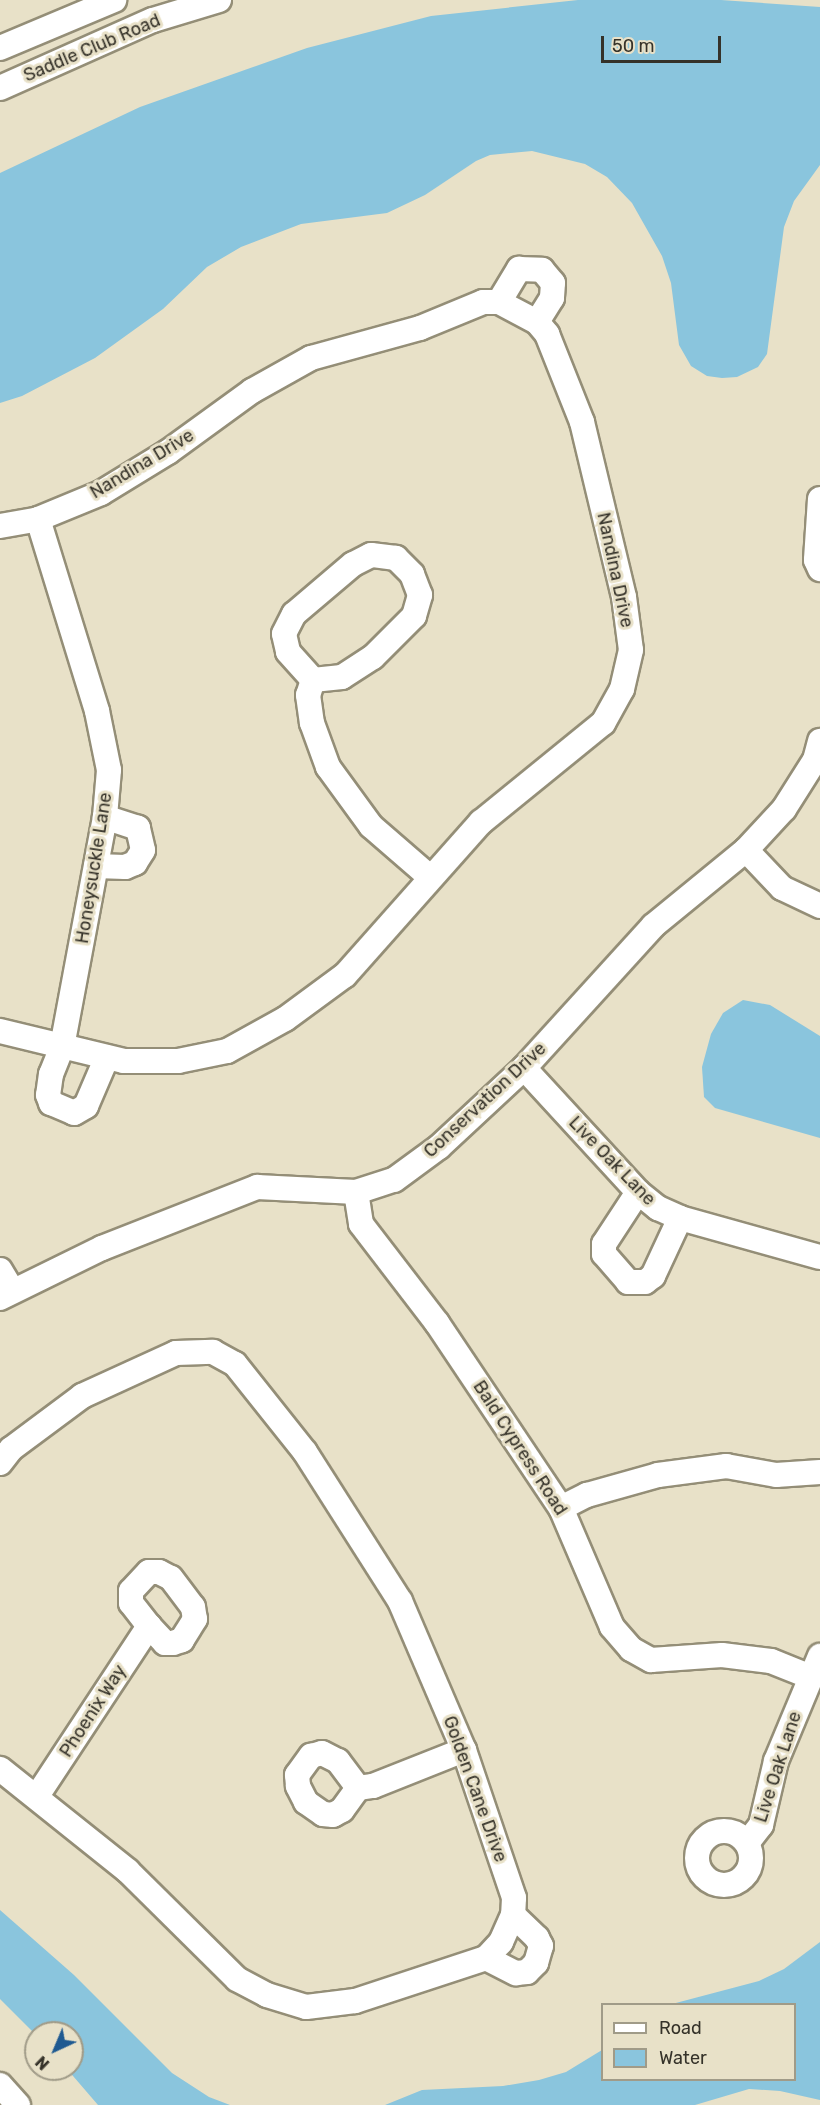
<!DOCTYPE html>
<html>
<head>
<meta charset="utf-8">
<style>
  body { margin:0 }
  #map { position:relative; width:820px; height:2105px; overflow:hidden; background:#e8e1c8; font-family:Rubik,sans-serif }
  div>[style] { position:absolute }
  .water>* { inset:0; background:#8ac5dd }
  .roads { filter:drop-shadow(2px 0 #948e77) drop-shadow(-2px 0 #948e77) drop-shadow(0 2px #948e77) drop-shadow(0 -2px #948e77) }
  .minor>* { height:24px; margin:-12px; padding:0 12px; transform-origin:12px; border-radius:12px; background:#fff }
  .minor>.ring { margin:-12px; padding:0; box-sizing:content-box; background:none; border:24px solid #fff; border-radius:50% }
  span { translate:-50% -50%; white-space:nowrap; text-align:center; line-height:1.15; -webkit-text-stroke:6px #e8e1c8; paint-order:stroke }
  .street-label { font-size:18px; color:#353229 }
  .legend { position:absolute; left:601px; top:2003px; width:195px; height:78px; box-sizing:border-box; background:#e8e1c8; border:2px solid #a09b88; margin:0; padding:8px 10px; list-style:none; font-size:18px; color:#353229 }
  .legend li { display:flex; align-items:center; gap:12px; height:30px }
  .legend b { width:30px; border:2px solid #a09b88 }
  .north { position:absolute; left:24px; top:2021px; width:60px; height:60px; box-sizing:border-box; background:#e8e1c8; border:2px solid #a09b88; border-radius:50%; rotate:224deg; font-size:16px; font-weight:700; line-height:24px; text-align:center; color:#353229 }
  .north::after { content:''; display:block; margin:auto; width:21px; height:27px; background:#1f5a91; clip-path:polygon(50% 0,100% 100%,50% 72%,0 100%) }
  .scale { position:absolute; left:601px; top:36px; width:120px; height:27px; box-sizing:border-box; border:3px solid #353229; border-top:0; padding-left:8px; font-size:18px; line-height:21px; white-space:nowrap; color:#353229; -webkit-text-stroke:4px #e8e1c8; paint-order:stroke }
</style>
</head>
<body>
<div id="map">
  <div class="water">
    <div style="clip-path:polygon(578px 0,721px 0,820px 7px,820px 165px,794px 201px,784px 227px,767px 354px,758px 367px,737px 377px,722px 378px,707px 376px,691px 366px,679px 345px,671px 283px,662px 256px,632px 203px,607px 177px,585px 164px,532px 151px,490px 155px,476px 161px,425px 195px,387px 213px,301px 224px,241px 247px,207px 267px,163px 309px,95px 358px,22px 396px,0 403px,0 173px,140px 107px,307px 48px,431px 16px)"></div>
    <div style="clip-path:polygon(743px 1000px,770px 1005px,820px 1036px,820px 1138px,715px 1108px,704px 1097px,702px 1067px,711px 1034px,723px 1013px)"></div>
    <div style="clip-path:polygon(0 1910px,74px 1975px,172px 2073px,209px 2097px,230px 2105px,98px 2105px,67px 2069px,72px 2069px,72px 2033px,36px 2035px,0 1999px)"></div>
    <div style="clip-path:polygon(820px 1942px,820px 2100px,780px 2091px,749px 2089px,695px 2105px,385px 2105px,422px 2090px,503px 2086px,539px 2080px,566px 2072px,602px 2050px,602px 2080px,794px 2080px,794px 2004px,672px 2004px,759px 1981px,784px 1969px)"></div>
  </div>
  <div class="roads">
    <div class="minor">
      <div style="left:0;top:48px;width:124px;rotate:-22.8deg"></div>
      <div style="left:0;top:88px;width:167px;rotate:-24deg"></div>
      <div style="left:153px;top:20px;width:69px;rotate:-16.9deg"></div>
      <div style="left:499px;top:302px;width:39px;rotate:-59deg"></div>
      <div style="left:519px;top:269px;width:23px;rotate:2deg"></div>
      <div style="left:542px;top:270px;width:17px;rotate:50deg"></div>
      <div style="left:553px;top:283px;width:15px;rotate:94deg"></div>
      <div style="left:552px;top:298px;width:28px;rotate:122deg"></div>
      <div style="left:820px;top:499px;width:61px;rotate:93.8deg"></div>
      <div style="left:816px;top:560px;width:10px;rotate:66deg"></div>
      <div style="left:38px;top:519px;width:201px;rotate:72.9deg"></div>
      <div style="left:97px;top:711px;width:60px;rotate:78.5deg"></div>
      <div style="left:109px;top:770px;width:47px;rotate:94.9deg"></div>
      <div style="left:105px;top:817px;width:234px;rotate:100.6deg"></div>
      <div style="left:62px;top:1047px;width:29px;rotate:112deg"></div>
      <div style="left:51px;top:1074px;width:21px;rotate:98deg"></div>
      <div style="left:48px;top:1095px;width:9px;rotate:69deg"></div>
      <div style="left:51px;top:1103px;width:25px;rotate:23deg"></div>
      <div style="left:74px;top:1113px;width:14px;rotate:-30deg"></div>
      <div style="left:86px;top:1106px;width:53px;rotate:-66.8deg"></div>
      <div style="left:0;top:526px;width:39px;rotate:-10deg"></div>
      <div style="left:38px;top:519px;width:68px;rotate:-22.4deg"></div>
      <div style="left:101px;top:493px;width:79px;rotate:-31.5deg"></div>
      <div style="left:168px;top:452px;width:104px;rotate:-36deg"></div>
      <div style="left:252px;top:391px;width:68px;rotate:-29.2deg"></div>
      <div style="left:311px;top:358px;width:113px;rotate:-15.4deg"></div>
      <div style="left:420px;top:328px;width:68px;rotate:-22.4deg"></div>
      <div style="left:483px;top:302px;width:16px"></div>
      <div style="left:499px;top:302px;width:43px;rotate:27.8deg"></div>
      <div style="left:537px;top:322px;width:16px;rotate:50deg"></div>
      <div style="left:547px;top:334px;width:95px;rotate:68.3deg"></div>
      <div style="left:582px;top:422px;width:180px;rotate:76.5deg"></div>
      <div style="left:624px;top:597px;width:53px;rotate:82.5deg"></div>
      <div style="left:631px;top:650px;width:40px;rotate:103deg"></div>
      <div style="left:622px;top:689px;width:39px;rotate:119deg"></div>
      <div style="left:603px;top:723px;width:157px;rotate:140.9deg"></div>
      <div style="left:481px;top:822px;width:205px;rotate:131.6deg"></div>
      <div style="left:345px;top:975px;width:74px;rotate:143.7deg"></div>
      <div style="left:285px;top:1019px;width:66px;rotate:151.1deg"></div>
      <div style="left:227px;top:1051px;width:50px;rotate:168.5deg"></div>
      <div style="left:178px;top:1061px;width:54px;rotate:180deg"></div>
      <div style="left:124px;top:1061px;width:128px;rotate:-166.4deg"></div>
      <div style="left:313px;top:680px;width:29px;rotate:-6deg"></div>
      <div style="left:342px;top:677px;width:37px;rotate:-33deg"></div>
      <div style="left:373px;top:657px;width:58px;rotate:-45deg"></div>
      <div style="left:414px;top:616px;width:22px;rotate:-74deg"></div>
      <div style="left:420px;top:595px;width:22px;rotate:-111deg"></div>
      <div style="left:412px;top:574px;width:23px;rotate:-135deg"></div>
      <div style="left:396px;top:558px;width:25px;rotate:-173deg"></div>
      <div style="left:371px;top:555px;width:20px;rotate:153deg"></div>
      <div style="left:353px;top:564px;width:77px;rotate:139.7deg"></div>
      <div style="left:294px;top:614px;width:22px;rotate:117deg"></div>
      <div style="left:284px;top:634px;width:18px;rotate:77deg"></div>
      <div style="left:288px;top:652px;width:38px;rotate:48deg"></div>
      <div style="left:313px;top:680px;width:16px;rotate:108deg"></div>
      <div style="left:308px;top:695px;width:28px;rotate:82deg"></div>
      <div style="left:312px;top:723px;width:47px;rotate:70deg"></div>
      <div style="left:328px;top:767px;width:73px;rotate:53.9deg"></div>
      <div style="left:371px;top:826px;width:79px;rotate:40.9deg"></div>
      <div style="left:746px;top:850px;width:52px;rotate:46.5deg"></div>
      <div style="left:782px;top:888px;width:42px;rotate:25.3deg"></div>
      <div style="left:96px;top:866px;width:29px;rotate:2deg"></div>
      <div style="left:125px;top:867px;width:11px;rotate:-22deg"></div>
      <div style="left:135px;top:863px;width:15px;rotate:-58deg"></div>
      <div style="left:143px;top:850px;width:23px;rotate:-103deg"></div>
      <div style="left:138px;top:828px;width:35px;rotate:-162deg"></div>
      <div style="left:524px;top:1068px;width:168px;rotate:47.4deg"></div>
      <div style="left:638px;top:1192px;width:26px;rotate:39deg"></div>
      <div style="left:658px;top:1208px;width:24px;rotate:24deg"></div>
      <div style="left:680px;top:1218px;width:145px;rotate:15.6deg"></div>
      <div style="left:356px;top:1192px;width:32px;rotate:81deg"></div>
      <div style="left:361px;top:1224px;width:125px;rotate:52.5deg"></div>
      <div style="left:437px;top:1323px;width:223px;rotate:56.2deg"></div>
      <div style="left:561px;top:1508px;width:129px;rotate:66.8deg"></div>
      <div style="left:612px;top:1627px;width:29px;rotate:49deg"></div>
      <div style="left:631px;top:1649px;width:23px;rotate:29deg"></div>
      <div style="left:651px;top:1660px;width:71px;rotate:-4deg"></div>
      <div style="left:722px;top:1655px;width:49px;rotate:7deg"></div>
      <div style="left:771px;top:1661px;width:40px;rotate:22deg"></div>
      <div style="left:638px;top:1192px;width:62px;rotate:123.2deg"></div>
      <div style="left:604px;top:1244px;width:10px;rotate:90deg"></div>
      <div style="left:604px;top:1254px;width:37px;rotate:49deg"></div>
      <div style="left:628px;top:1282px;width:17px"></div>
      <div style="left:645px;top:1282px;width:10px;rotate:-37deg"></div>
      <div style="left:653px;top:1276px;width:64px;rotate:-65deg"></div>
      <div style="left:0;top:1270px;width:23px;rotate:59deg"></div>
      <div style="left:0;top:1298px;width:114px;rotate:-26.1deg"></div>
      <div style="left:102px;top:1248px;width:167px;rotate:-21.5deg"></div>
      <div style="left:257px;top:1187px;width:99px;rotate:2.9deg"></div>
      <div style="left:356px;top:1192px;width:40px;rotate:-18deg"></div>
      <div style="left:394px;top:1180px;width:56px;rotate:-36.3deg"></div>
      <div style="left:439px;top:1147px;width:116px;rotate:-42.9deg"></div>
      <div style="left:524px;top:1068px;width:192px;rotate:-47.7deg"></div>
      <div style="left:653px;top:926px;width:120px;rotate:-39.3deg"></div>
      <div style="left:746px;top:850px;width:56px;rotate:-47.2deg"></div>
      <div style="left:784px;top:809px;width:58px;rotate:-57.7deg"></div>
      <div style="left:815px;top:760px;width:20px;rotate:-75deg"></div>
      <div style="left:0;top:1463px;width:18px;rotate:-52deg"></div>
      <div style="left:11px;top:1449px;width:89px;rotate:-36.7deg"></div>
      <div style="left:82px;top:1396px;width:103px;rotate:-24.6deg"></div>
      <div style="left:176px;top:1353px;width:37px;rotate:-2deg"></div>
      <div style="left:213px;top:1352px;width:25px;rotate:29deg"></div>
      <div style="left:235px;top:1364px;width:112px;rotate:51.5deg"></div>
      <div style="left:305px;top:1452px;width:177px;rotate:57.5deg"></div>
      <div style="left:400px;top:1601px;width:162px;rotate:66.8deg"></div>
      <div style="left:464px;top:1750px;width:156px;rotate:71.3deg"></div>
      <div style="left:514px;top:1898px;width:17px;rotate:93deg"></div>
      <div style="left:513px;top:1915px;width:30px;rotate:114deg"></div>
      <div style="left:501px;top:1942px;width:22px;rotate:133deg"></div>
      <div style="left:486px;top:1958px;width:138px;rotate:161.8deg"></div>
      <div style="left:355px;top:2001px;width:49px;rotate:173deg"></div>
      <div style="left:306px;top:2007px;width:41px;rotate:-162.9deg"></div>
      <div style="left:267px;top:1995px;width:34px;rotate:-152deg"></div>
      <div style="left:237px;top:1979px;width:153px;rotate:-135.3deg"></div>
      <div style="left:128px;top:1871px;width:164px;rotate:-141.4deg"></div>
      <div style="left:561px;top:1508px;width:29px;rotate:-27deg"></div>
      <div style="left:587px;top:1495px;width:74px;rotate:-15.7deg"></div>
      <div style="left:658px;top:1475px;width:69px;rotate:-7.5deg"></div>
      <div style="left:726px;top:1466px;width:51px;rotate:10.2deg"></div>
      <div style="left:776px;top:1475px;width:44px;rotate:-3.9deg"></div>
      <div style="left:358px;top:1788px;width:27px;rotate:126deg"></div>
      <div style="left:342px;top:1810px;width:10px;rotate:151deg"></div>
      <div style="left:333px;top:1815px;width:10px;rotate:-174deg"></div>
      <div style="left:323px;top:1814px;width:21px;rotate:-145deg"></div>
      <div style="left:306px;top:1802px;width:18px;rotate:-117deg"></div>
      <div style="left:298px;top:1786px;width:11px;rotate:-95deg"></div>
      <div style="left:297px;top:1775px;width:24px;rotate:-54deg"></div>
      <div style="left:311px;top:1756px;width:11px;rotate:-15deg"></div>
      <div style="left:322px;top:1753px;width:18px;rotate:27deg"></div>
      <div style="left:338px;top:1761px;width:34px;rotate:53deg"></div>
      <div style="left:358px;top:1788px;width:15px;rotate:-8deg"></div>
      <div style="left:373px;top:1786px;width:98px;rotate:-21.6deg"></div>
      <div style="left:37px;top:1796px;width:204px;rotate:-56.6deg"></div>
      <div style="left:149px;top:1626px;width:29px;rotate:-128deg"></div>
      <div style="left:131px;top:1603px;width:12px;rotate:-90deg"></div>
      <div style="left:131px;top:1591px;width:26px;rotate:-47deg"></div>
      <div style="left:149px;top:1572px;width:10px"></div>
      <div style="left:159px;top:1572px;width:13px;rotate:27deg"></div>
      <div style="left:171px;top:1578px;width:36px;rotate:53deg"></div>
      <div style="left:193px;top:1607px;width:12px;rotate:81deg"></div>
      <div style="left:195px;top:1619px;width:25px;rotate:122deg"></div>
      <div style="left:182px;top:1640px;width:9px;rotate:162deg"></div>
      <div style="left:173px;top:1643px;width:8px;rotate:180deg"></div>
      <div style="left:165px;top:1643px;width:23px;rotate:-133deg"></div>
      <div class="ring" style="left:697px;top:1831px;width:30px;height:30px"></div>
      <div style="left:747px;top:1843px;width:23px;rotate:-52deg"></div>
      <div style="left:761px;top:1825px;width:66px;rotate:-76.8deg"></div>
      <div style="left:776px;top:1761px;width:114px;rotate:-67.3deg"></div>
      <div style="left:486px;top:1958px;width:34px;rotate:27deg"></div>
      <div style="left:516px;top:1973px;width:11px;rotate:-5deg"></div>
      <div style="left:527px;top:1972px;width:13px;rotate:-45deg"></div>
      <div style="left:536px;top:1963px;width:18px;rotate:-74deg"></div>
      <div style="left:541px;top:1946px;width:9px;rotate:-117deg"></div>
      <div style="left:537px;top:1938px;width:33px;rotate:-136deg"></div>
      <div style="left:0;top:2085px;width:27px;rotate:48deg"></div>
    </div>
  </div>
  <div class="street-label">
    <span style="left:92px;top:48px;rotate:-23deg">Saddle Club Road</span>
    <span style="left:142px;top:464px;rotate:-31deg">Nandina Drive</span>
    <span style="left:615px;top:570px;rotate:78deg">Nandina Drive</span>
    <span style="left:94px;top:868px;rotate:-81deg">Honeysuckle Lane</span>
    <span style="left:485px;top:1100px;rotate:-43deg">Conservation Drive</span>
    <span style="left:612px;top:1161px;rotate:46deg">Live Oak Lane</span>
    <span style="left:520px;top:1448px;rotate:57deg">Bald Cypress Road</span>
    <span style="left:93px;top:1711px;rotate:-57deg">Phoenix Way</span>
    <span style="left:778px;top:1767px;rotate:-72deg">Live Oak Lane</span>
    <span style="left:475px;top:1789px;rotate:70deg">Golden Cane Drive</span>
  </div>
  <ul class="legend">
  <li><b style="height:8px;background:#fff"></b>Road</li>
  <li><b style="height:16px;background:#8ac5dd"></b>Water</li>
  </ul>
  <div class="north">N</div>
  <div class="scale">50 m</div>
</div>
</body>
</html>
